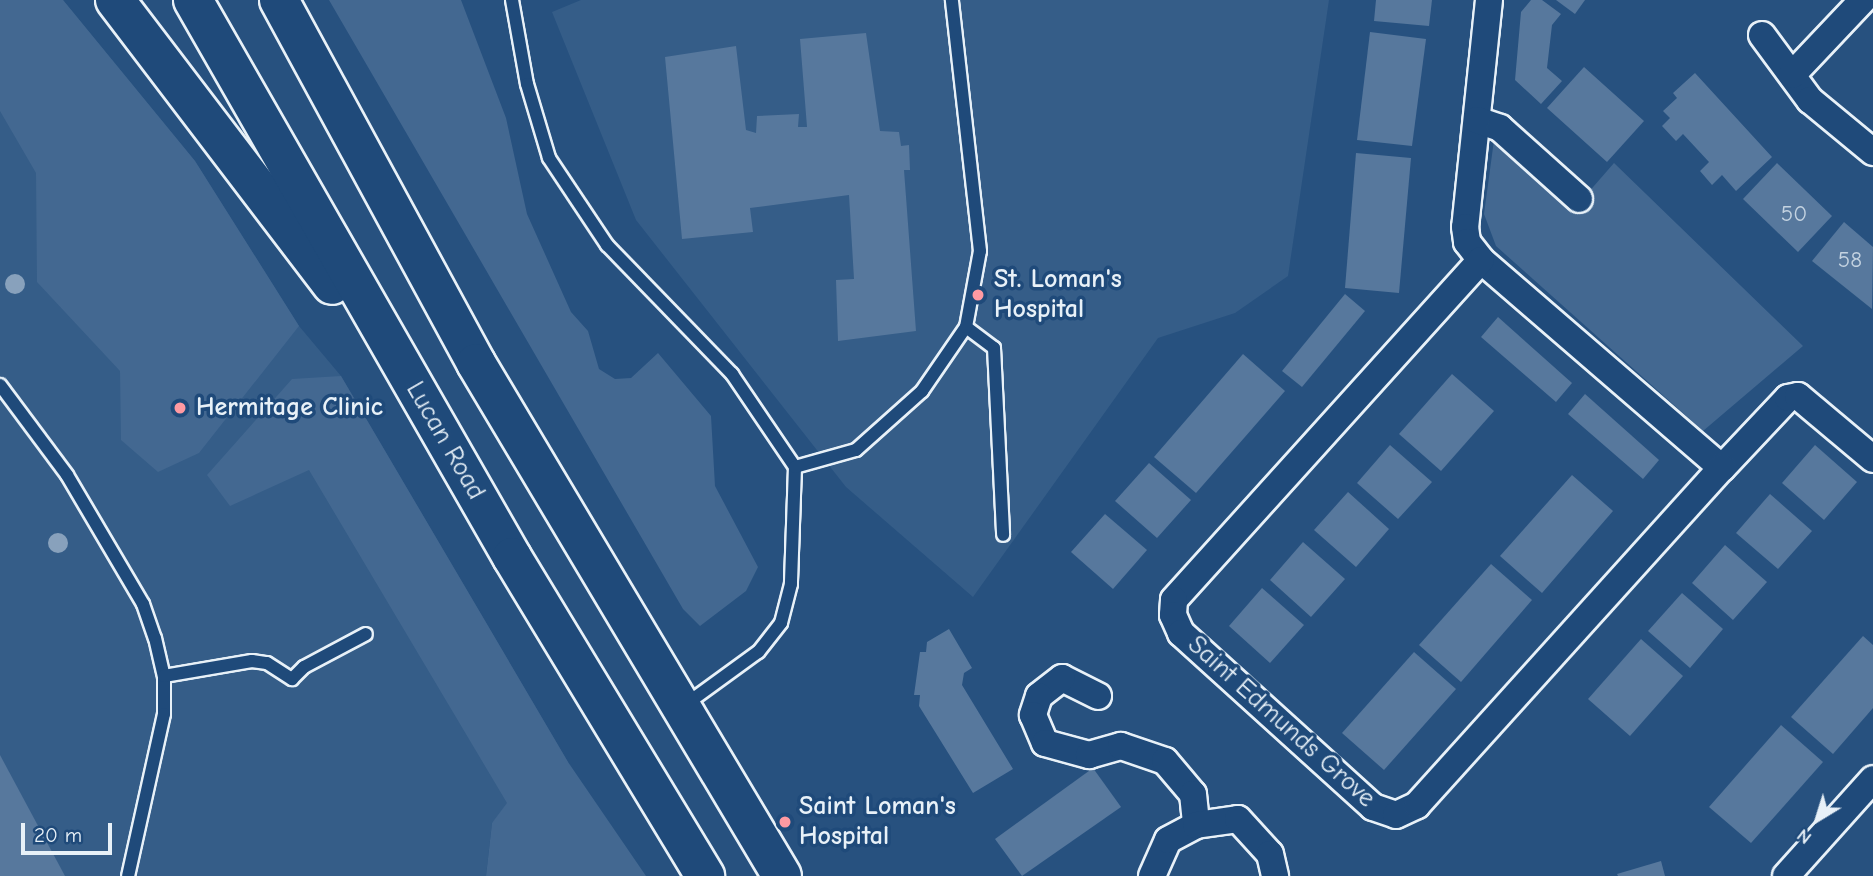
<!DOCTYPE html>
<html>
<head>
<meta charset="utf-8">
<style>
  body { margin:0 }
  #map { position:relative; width:1873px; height:876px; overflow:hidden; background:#27517f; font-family:"Comic Neue",sans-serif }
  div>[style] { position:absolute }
  .built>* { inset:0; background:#355d88 }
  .green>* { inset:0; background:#436891 }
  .building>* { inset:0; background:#57789d }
  .roads { filter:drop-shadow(2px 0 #e8f1f8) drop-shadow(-2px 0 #e8f1f8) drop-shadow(0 2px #e8f1f8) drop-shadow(0 -2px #e8f1f8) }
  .service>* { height:12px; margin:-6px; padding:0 6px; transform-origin:6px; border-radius:6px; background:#1f4a7a }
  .minor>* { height:26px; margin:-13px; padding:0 13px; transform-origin:13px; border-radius:13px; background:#1f4a7a }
  .trunk>* { height:38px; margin:-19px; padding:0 19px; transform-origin:19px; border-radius:19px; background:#1f4a7a }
  .trees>* { width:20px; height:20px; margin:-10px; border-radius:50%; background:#88a1bc }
  .dots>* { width:19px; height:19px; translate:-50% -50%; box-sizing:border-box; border:4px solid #1f4a7a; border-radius:50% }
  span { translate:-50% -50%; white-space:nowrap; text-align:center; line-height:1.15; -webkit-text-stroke:7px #1f4a7a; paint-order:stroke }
  .number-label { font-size:23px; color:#c4d3e1 }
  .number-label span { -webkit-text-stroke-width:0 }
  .poi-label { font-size:26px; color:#e8f1f8; font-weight:700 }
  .left { translate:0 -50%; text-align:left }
  .street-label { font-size:26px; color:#e8f1f8 }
  .north { position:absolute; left:1782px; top:785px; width:70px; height:70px; -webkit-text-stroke:5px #1f4a7a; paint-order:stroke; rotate:218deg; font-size:19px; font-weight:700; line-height:28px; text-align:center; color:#e8f1f8 }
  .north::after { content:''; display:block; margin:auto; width:24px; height:32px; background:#e8f1f8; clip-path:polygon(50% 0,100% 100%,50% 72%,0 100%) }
  .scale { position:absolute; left:21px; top:823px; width:91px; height:32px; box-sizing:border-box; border:4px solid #e8f1f8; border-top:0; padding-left:9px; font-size:21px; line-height:24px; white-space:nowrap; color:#e8f1f8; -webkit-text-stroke:5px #1f4a7a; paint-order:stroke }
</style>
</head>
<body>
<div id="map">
  <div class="built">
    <div style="clip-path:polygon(0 0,63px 0,195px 161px,299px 326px,341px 376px,568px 762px,492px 823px,486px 876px,0 876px)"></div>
    <div style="clip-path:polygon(581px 0,1329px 0,1288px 276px,1235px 313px,1158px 338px,973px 597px,846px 487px,636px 220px,552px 12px)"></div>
  </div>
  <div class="green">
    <div style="clip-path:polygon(0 0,63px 0,195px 161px,299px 326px,199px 453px,158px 472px,121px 440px,120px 371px,37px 282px,36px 173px,0 111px)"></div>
    <div style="clip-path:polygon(329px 0,461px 0,506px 118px,527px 214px,571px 312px,588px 331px,599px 369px,615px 379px,631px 378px,658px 353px,711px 416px,715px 486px,758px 567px,746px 591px,700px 626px,683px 609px)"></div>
    <div style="clip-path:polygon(1494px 140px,1573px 210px,1614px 163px,1803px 346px,1703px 431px,1496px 246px,1484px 214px)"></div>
    <div style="clip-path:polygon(341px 376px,568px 762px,646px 876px,486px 876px,492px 823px,507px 803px,309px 470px,230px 506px,207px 475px,292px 379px)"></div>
  </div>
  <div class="building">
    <div style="clip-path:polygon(1376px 0,1432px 0,1429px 26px,1374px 21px)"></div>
    <div style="clip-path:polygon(1531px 0,1542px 0,1561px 14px,1552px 25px,1547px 68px,1562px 81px,1541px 104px,1515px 80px,1521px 12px)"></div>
    <div style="clip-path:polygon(1556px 0,1585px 0,1575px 14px)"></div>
    <div style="clip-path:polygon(1370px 32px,1426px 39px,1412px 146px,1357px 140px)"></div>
    <div style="clip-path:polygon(866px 33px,880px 131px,899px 132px,901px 146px,909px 145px,910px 170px,904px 170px,916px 331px,838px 341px,836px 280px,854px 279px,849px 195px,750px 208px,753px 232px,682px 239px,665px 57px,736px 46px,746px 130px,756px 133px,757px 116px,799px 114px,798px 127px,807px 127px,800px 39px)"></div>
    <div style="clip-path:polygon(1584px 67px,1644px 121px,1607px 162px,1547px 108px)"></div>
    <div style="clip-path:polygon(1695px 73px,1772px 157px,1736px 191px,1722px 175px,1712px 185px,1700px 171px,1709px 162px,1683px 134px,1676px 141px,1662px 126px,1670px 118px,1663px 111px,1677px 98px,1673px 93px)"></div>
    <div style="clip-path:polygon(1356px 153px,1411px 158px,1399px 293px,1345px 288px)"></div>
    <div style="clip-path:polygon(1777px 163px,1832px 216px,1798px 252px,1743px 199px)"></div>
    <div style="clip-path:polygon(1844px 222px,1873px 247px,1872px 309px,1812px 261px)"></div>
    <div style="clip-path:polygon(1345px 294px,1365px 311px,1302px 387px,1282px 371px)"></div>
    <div style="clip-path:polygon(1498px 317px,1572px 383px,1556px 402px,1481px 337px)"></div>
    <div style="clip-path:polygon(1243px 354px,1285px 391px,1196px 493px,1154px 457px)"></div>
    <div style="clip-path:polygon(1452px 374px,1494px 411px,1441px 471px,1399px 434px)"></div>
    <div style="clip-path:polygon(1585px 394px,1659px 460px,1643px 479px,1568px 414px)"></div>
    <div style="clip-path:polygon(1390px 445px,1432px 482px,1398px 519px,1357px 483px)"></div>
    <div style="clip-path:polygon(1815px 445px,1857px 482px,1824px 520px,1782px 483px)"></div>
    <div style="clip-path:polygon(1149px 463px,1191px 500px,1157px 538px,1115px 501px)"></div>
    <div style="clip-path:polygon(1572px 475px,1613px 511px,1542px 593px,1500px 556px)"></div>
    <div style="clip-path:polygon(1348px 492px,1389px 529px,1356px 567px,1314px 530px)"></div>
    <div style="clip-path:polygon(1770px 494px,1812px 531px,1778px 569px,1736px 533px)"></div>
    <div style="clip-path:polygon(1105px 514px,1147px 550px,1113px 589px,1071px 552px)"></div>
    <div style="clip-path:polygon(1303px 542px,1345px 579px,1311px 617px,1270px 580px)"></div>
    <div style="clip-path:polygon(1725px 545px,1767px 582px,1733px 620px,1692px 583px)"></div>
    <div style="clip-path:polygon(1491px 564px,1532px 600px,1461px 682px,1419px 645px)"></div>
    <div style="clip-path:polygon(1262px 588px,1304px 625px,1270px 663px,1229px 626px)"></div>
    <div style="clip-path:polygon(1682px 593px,1723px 629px,1690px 668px,1648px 631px)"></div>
    <div style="clip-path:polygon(949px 629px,972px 668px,964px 673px,962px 685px,1013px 769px,973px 793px,919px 706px,920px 695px,914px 695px,920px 652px,926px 652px,927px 642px)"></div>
    <div style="clip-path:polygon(1863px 636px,1873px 645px,1873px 708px,1833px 754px,1791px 717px)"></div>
    <div style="clip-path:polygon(1641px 639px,1683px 676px,1630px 736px,1588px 699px)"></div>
    <div style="clip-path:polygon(1414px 652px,1456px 689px,1384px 770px,1342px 733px)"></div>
    <div style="clip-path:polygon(1781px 725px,1823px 762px,1751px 843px,1709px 807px)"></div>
    <div style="clip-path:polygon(0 755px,65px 876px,0 876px)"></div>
    <div style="clip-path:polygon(1093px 768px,1121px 807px,1022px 876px,995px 839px)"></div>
    <div style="clip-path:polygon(1661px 861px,1665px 876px,1618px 876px,1617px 874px)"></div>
  </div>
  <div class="roads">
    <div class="service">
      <div style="left:512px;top:0;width:85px;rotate:79.9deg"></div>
      <div style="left:527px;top:84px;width:77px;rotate:73.4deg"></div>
      <div style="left:549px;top:158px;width:105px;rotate:56.3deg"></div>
      <div style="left:607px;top:245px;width:180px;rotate:45.9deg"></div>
      <div style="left:732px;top:374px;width:112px;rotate:55.9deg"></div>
      <div style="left:795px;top:467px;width:117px;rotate:92deg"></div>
      <div style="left:791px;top:584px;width:40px;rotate:104.4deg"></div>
      <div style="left:781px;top:623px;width:37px;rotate:128deg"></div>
      <div style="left:758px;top:652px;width:90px;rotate:144deg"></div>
      <div style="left:966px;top:327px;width:35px;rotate:37deg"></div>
      <div style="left:994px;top:348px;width:187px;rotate:87.2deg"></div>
      <div style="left:0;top:385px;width:112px;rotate:53.3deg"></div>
      <div style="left:67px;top:475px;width:150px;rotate:59.5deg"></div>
      <div style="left:143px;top:604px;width:36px;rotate:71deg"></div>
      <div style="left:155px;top:638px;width:39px;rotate:77deg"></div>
      <div style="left:164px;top:676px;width:38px;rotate:90deg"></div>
      <div style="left:164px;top:714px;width:166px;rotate:102.5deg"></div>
      <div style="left:795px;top:467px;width:63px;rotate:-15.6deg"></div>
      <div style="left:856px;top:450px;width:89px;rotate:-41.8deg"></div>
      <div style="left:922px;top:391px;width:78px;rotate:-55.5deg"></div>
      <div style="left:966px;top:327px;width:77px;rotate:-79.6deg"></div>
      <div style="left:980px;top:251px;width:253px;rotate:-96.4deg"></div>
      <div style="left:164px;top:676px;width:89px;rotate:-9.7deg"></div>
      <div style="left:252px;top:661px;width:15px;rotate:8deg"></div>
      <div style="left:267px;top:663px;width:30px;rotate:33deg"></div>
      <div style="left:292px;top:679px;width:17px;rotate:-45deg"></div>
      <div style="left:304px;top:667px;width:70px;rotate:-28deg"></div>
    </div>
    <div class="minor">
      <div style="left:1489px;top:0;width:228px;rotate:96deg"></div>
      <div style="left:1465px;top:227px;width:15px;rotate:82deg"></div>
      <div style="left:1467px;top:242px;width:23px;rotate:52deg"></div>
      <div style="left:1481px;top:260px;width:318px;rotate:40.8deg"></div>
      <div style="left:1722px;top:468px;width:96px;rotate:-46.7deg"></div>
      <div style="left:1788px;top:398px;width:10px;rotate:-11deg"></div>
      <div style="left:1798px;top:396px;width:98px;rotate:40deg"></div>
      <div style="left:1762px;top:35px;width:81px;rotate:53.6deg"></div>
      <div style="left:1810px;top:100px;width:82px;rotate:39.5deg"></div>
      <div style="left:1792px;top:75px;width:103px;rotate:-46.6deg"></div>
      <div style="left:1477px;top:120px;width:24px;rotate:19deg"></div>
      <div style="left:1500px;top:128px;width:106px;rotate:41.9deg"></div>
      <div style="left:1481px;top:260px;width:458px;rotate:132.1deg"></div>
      <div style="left:1174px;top:600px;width:15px;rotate:94deg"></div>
      <div style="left:1173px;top:615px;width:20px;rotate:66deg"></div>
      <div style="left:1181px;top:633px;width:259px;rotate:42.2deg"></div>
      <div style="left:1373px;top:807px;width:24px;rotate:19deg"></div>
      <div style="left:1396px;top:815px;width:23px;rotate:-25deg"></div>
      <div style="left:1417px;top:805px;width:455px;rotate:-47.9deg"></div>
      <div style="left:1098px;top:696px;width:40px;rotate:-153.4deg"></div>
      <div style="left:1062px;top:678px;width:29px;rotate:142deg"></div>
      <div style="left:1039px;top:696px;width:20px;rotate:108deg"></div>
      <div style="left:1033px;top:715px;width:30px;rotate:67deg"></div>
      <div style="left:1045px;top:743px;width:46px;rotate:15.3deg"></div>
      <div style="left:1089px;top:755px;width:33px;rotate:-16deg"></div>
      <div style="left:1121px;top:746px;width:46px;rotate:18.8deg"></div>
      <div style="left:1165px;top:761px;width:43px;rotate:49.7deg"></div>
      <div style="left:1193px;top:794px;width:31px;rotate:84deg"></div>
      <div style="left:1152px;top:876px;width:39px;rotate:-66deg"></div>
      <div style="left:1168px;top:840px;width:32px;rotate:-28deg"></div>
      <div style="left:1196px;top:825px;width:42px;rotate:-8.1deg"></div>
      <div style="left:1238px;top:819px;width:47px;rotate:47.6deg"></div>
      <div style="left:1270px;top:854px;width:23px;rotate:77deg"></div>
      <div style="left:1786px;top:876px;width:130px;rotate:-48.1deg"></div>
    </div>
    <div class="trunk">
      <div style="left:115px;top:0;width:358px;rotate:52.7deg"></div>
      <div style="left:193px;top:0;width:642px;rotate:60.2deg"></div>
      <div style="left:512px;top:557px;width:373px;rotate:58.8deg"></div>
      <div style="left:279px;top:0;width:413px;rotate:61.5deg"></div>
      <div style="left:476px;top:363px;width:597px;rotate:59.18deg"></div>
    </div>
  </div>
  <div class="trees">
    <div style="left:15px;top:284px"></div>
    <div style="left:58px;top:543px"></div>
  </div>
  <div class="dots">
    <div style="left:978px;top:295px;background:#ff9aa2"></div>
    <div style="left:180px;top:408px;background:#ff9aa2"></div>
    <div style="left:785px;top:822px;background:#ff9aa2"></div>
  </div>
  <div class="number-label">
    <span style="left:1794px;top:214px">50</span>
    <span style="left:1850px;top:260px">58</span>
  </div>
  <div class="poi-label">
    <span class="left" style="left:994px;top:295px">St. Loman's<br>Hospital</span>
    <span class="left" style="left:196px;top:408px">Hermitage Clinic</span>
    <span class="left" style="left:799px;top:822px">Saint Loman's<br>Hospital</span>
  </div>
  <div class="street-label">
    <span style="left:445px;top:441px;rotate:60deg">Lucan Road</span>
    <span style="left:1281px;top:722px;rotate:42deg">Saint Edmunds Grove</span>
  </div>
  <div class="north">N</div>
  <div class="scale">20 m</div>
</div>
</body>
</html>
